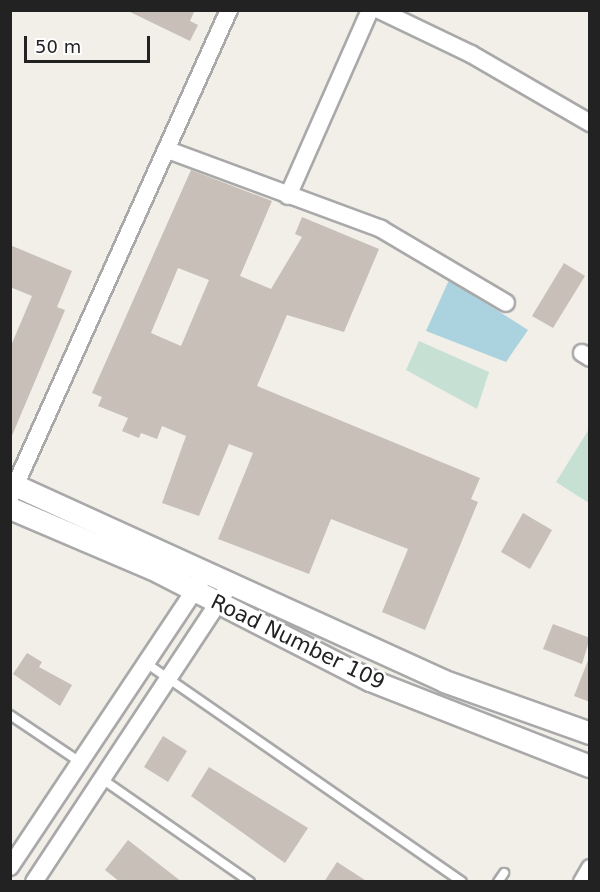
<!DOCTYPE html>
<html>
<head>
<meta charset="utf-8">
<style>
  body { margin:0 }
  #map { position:relative; width:600px; height:892px; overflow:hidden; background:#f2efe9; font-family:"DejaVu Sans",sans-serif }
  div>[style] { position:absolute }
  .wetland>* { inset:0; background:#c6e0d4 }
  .water>* { inset:0; background:#aad3df }
  .building>* { inset:0; background:#c7bfb8 }
  .roads { filter:drop-shadow(2px 0 #a9a9a9) drop-shadow(-2px 0 #a9a9a9) drop-shadow(0 2px #a9a9a9) drop-shadow(0 -2px #a9a9a9) }
  .service>* { height:8px; margin:-4px; padding:0 4px; transform-origin:4px; border-radius:4px; background:#fff }
  .minor>* { height:16px; margin:-8px; padding:0 8px; transform-origin:8px; border-radius:8px; background:#fff }
  .tertiary>* { height:21px; margin:-10.5px; padding:0 10.5px; transform-origin:10.5px; border-radius:10.5px; background:#fff }
  span { translate:-50% -50%; white-space:nowrap; text-align:center; line-height:1.15; -webkit-text-stroke:5px #fff; paint-order:stroke }
  .street-label { font-size:21px; color:#222 }
  .frame { position:absolute; inset:0; border:12px solid #222; pointer-events:none }
  .scale { position:absolute; left:24px; top:36px; width:126px; height:27px; box-sizing:border-box; border:3px solid #222; border-top:0; padding-left:8px; font-size:18px; line-height:21px; white-space:nowrap; color:#222; -webkit-text-stroke:4px #fff; paint-order:stroke }
</style>
</head>
<body>
<div id="map">
  <div class="wetland">
    <div style="clip-path:polygon(419px 341px,489px 372px,477px 409px,406px 370px)"></div>
    <div style="clip-path:polygon(589px 429px,589px 503px,556px 482px)"></div>
  </div>
  <div class="water">
    <div style="clip-path:polygon(449px 280px,528px 330px,506px 362px,426px 331px)"></div>
  </div>
  <div class="building">
    <div style="clip-path:polygon(126px 10px,195px 10px,190px 21px,198px 25px,190px 41px)"></div>
    <div style="clip-path:polygon(evenodd,191px 170px,272px 201px,240px 276px,271px 289px,302px 237px,295px 234px,302px 217px,379px 249px,344px 332px,287px 315px,257px 386px,480px 478px,471px 499px,478px 502px,425px 630px,382px 612px,408px 549px,331px 519px,309px 574px,218px 539px,253px 453px,229px 444px,199px 516px,162px 503px,186px 436px,162px 426px,157px 439px,141px 433px,139px 438px,122px 431px,128px 418px,98px 406px,102px 397px,92px 393px,191px 170px,178px 268px,209px 280px,181px 346px,151px 333px,178px 268px)"></div>
    <div style="clip-path:polygon(10px 245px,72px 271px,57px 307px,65px 310px,11px 438px,10px 348px,32px 296px,10px 287px)"></div>
    <div style="clip-path:polygon(564px 263px,585px 276px,553px 328px,532px 316px)"></div>
    <div style="clip-path:polygon(523px 513px,552px 530px,530px 569px,501px 552px)"></div>
    <div style="clip-path:polygon(553px 624px,590px 638px,582px 664px,543px 649px)"></div>
    <div style="clip-path:polygon(27px 653px,42px 662px,39px 667px,72px 685px,60px 706px,13px 674px)"></div>
    <div style="clip-path:polygon(589px 658px,590px 658px,590px 702px,574px 696px)"></div>
    <div style="clip-path:polygon(163px 736px,187px 751px,168px 782px,144px 767px)"></div>
    <div style="clip-path:polygon(209px 767px,308px 828px,285px 863px,191px 796px)"></div>
    <div style="clip-path:polygon(128px 840px,182px 882px,120px 882px,105px 870px)"></div>
    <div style="clip-path:polygon(337px 862px,368px 882px,324px 882px)"></div>
  </div>
  <div class="roads">
    <div class="service">
      <div style="left:146px;top:663px;width:384px;rotate:34.7deg"></div>
      <div style="left:10px;top:715px;width:84px;rotate:33.9deg"></div>
      <div style="left:102px;top:779px;width:180px;rotate:34.8deg"></div>
      <div style="left:498px;top:882px;width:11px;rotate:-56deg"></div>
    </div>
    <div class="minor">
      <div style="left:379px;top:10px;width:102px;rotate:25.6deg"></div>
      <div style="left:471px;top:54px;width:138px;rotate:30.1deg"></div>
      <div style="left:168px;top:150px;width:227px;rotate:20.3deg"></div>
      <div style="left:381px;top:229px;width:145px;rotate:30.6deg"></div>
      <div style="left:288px;top:196px;width:203px;rotate:-66.2deg"></div>
      <div style="left:582px;top:353px;width:9px;rotate:32deg"></div>
      <div style="left:10px;top:497px;width:534px;rotate:-65.79deg"></div>
      <div style="left:10px;top:867px;width:344px;rotate:-56.3deg"></div>
      <div style="left:34px;top:882px;width:347px;rotate:-56.6deg"></div>
      <div style="left:582px;top:882px;width:16px;rotate:-60deg"></div>
    </div>
    <div class="tertiary">
      <div style="left:10px;top:483px;width:477px;rotate:24.5deg"></div>
      <div style="left:444px;top:681px;width:155px;rotate:19.6deg"></div>
      <div style="left:10px;top:508px;width:153px;rotate:23.1deg"></div>
      <div style="left:151px;top:568px;width:246px;rotate:27.1deg"></div>
      <div style="left:370px;top:680px;width:236px;rotate:21.4deg"></div>
    </div>
  </div>
  <div class="street-label">
    <span style="left:298px;top:642px;rotate:26deg">Road Number 109</span>
  </div>
  <div class="frame"></div>
  <div class="scale">50 m</div>
</div>
</body>
</html>
